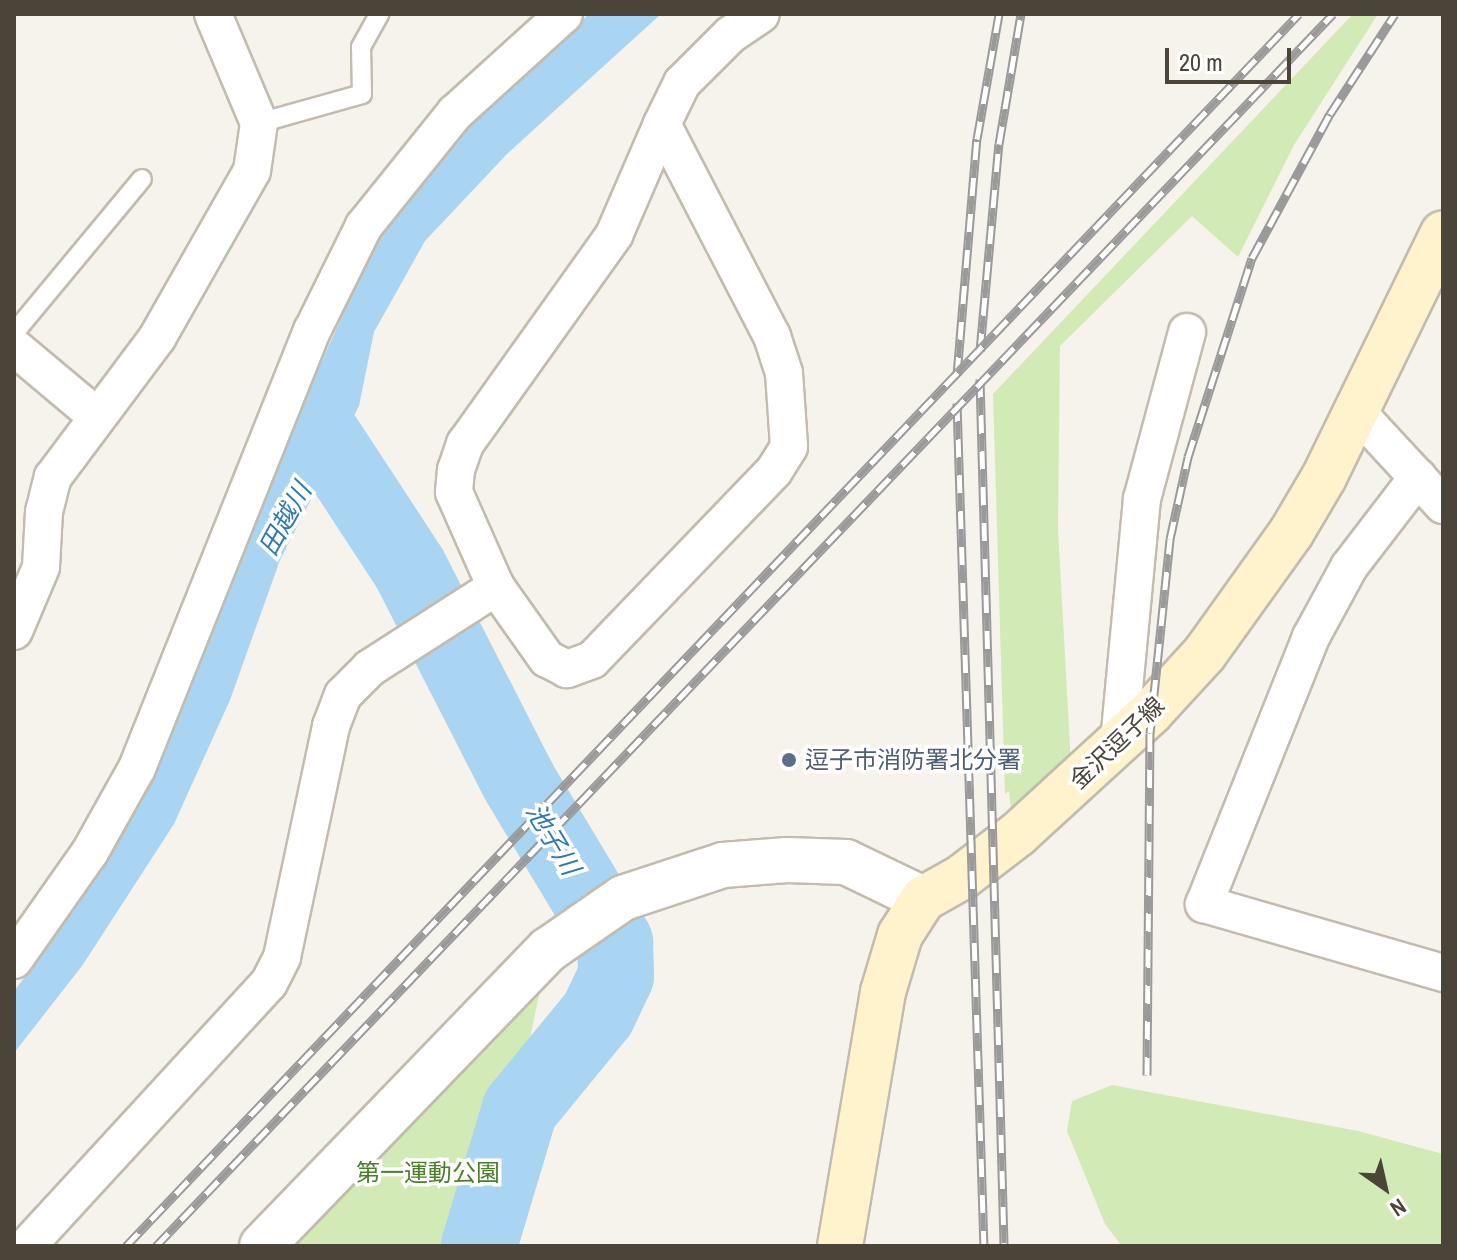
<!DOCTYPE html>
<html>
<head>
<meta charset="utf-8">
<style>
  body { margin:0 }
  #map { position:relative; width:1457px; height:1260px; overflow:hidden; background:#f6f3ec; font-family:"Archivo Narrow","Noto Sans JP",sans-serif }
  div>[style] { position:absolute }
  .green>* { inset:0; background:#d2eab5 }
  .water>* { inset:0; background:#a9d4f2 }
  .river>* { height:76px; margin:-38px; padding:0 38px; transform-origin:38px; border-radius:38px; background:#a9d4f2 }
  .roads { filter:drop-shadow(2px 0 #c2bbae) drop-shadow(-2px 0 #c2bbae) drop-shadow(0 2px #c2bbae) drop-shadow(0 -2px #c2bbae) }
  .service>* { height:18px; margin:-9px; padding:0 9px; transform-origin:9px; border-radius:9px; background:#fff }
  .minor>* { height:36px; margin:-18px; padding:0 18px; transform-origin:18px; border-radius:18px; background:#fff }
  .tertiary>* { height:44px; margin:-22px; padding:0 22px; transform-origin:22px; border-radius:22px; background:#fff }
  .secondary>* { height:44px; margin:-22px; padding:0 22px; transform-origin:22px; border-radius:22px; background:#fff3cd }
  .rail>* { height:9px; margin-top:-4.5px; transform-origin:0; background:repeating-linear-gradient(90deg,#fff 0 18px,#9a9a9a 0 36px); box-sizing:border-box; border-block:2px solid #9a9a9a }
  .dots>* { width:22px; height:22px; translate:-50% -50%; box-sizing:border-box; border:4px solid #fff; border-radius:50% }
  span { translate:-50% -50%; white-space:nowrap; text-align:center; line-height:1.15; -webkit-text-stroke:7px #fff; paint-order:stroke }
  .street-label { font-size:24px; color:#4b4439 }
  .service-label { font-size:24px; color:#4e5e75 }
  .left { translate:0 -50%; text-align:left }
  .park-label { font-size:24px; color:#4a7f2a }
  .water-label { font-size:26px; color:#2e7ab2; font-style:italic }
  .frame { position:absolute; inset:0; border:16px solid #4b4439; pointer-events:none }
  .north { position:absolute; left:1345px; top:1148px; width:80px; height:80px; -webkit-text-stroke:6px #fff; paint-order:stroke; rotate:146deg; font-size:22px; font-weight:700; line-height:32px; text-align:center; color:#4b4439 }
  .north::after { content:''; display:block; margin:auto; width:28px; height:36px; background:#4b4439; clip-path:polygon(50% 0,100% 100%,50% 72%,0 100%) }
  .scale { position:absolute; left:1165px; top:48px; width:126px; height:36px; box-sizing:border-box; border:4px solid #4b4439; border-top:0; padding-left:10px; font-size:24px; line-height:28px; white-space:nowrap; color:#4b4439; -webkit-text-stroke:6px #fff; paint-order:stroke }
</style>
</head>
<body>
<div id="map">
  <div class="green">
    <div style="clip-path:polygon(1353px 14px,1378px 14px,1294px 145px,1238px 257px,1192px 216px,1060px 346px,1058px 529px,1071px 764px,1012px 820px,1009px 791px,1005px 794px,993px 394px)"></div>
    <div style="clip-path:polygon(548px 950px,488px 1246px,254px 1246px)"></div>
    <div style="clip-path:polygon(1112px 1085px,1358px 1131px,1443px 1154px,1443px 1246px,1122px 1246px,1105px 1224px,1067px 1131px,1072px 1101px)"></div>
  </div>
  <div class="water">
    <div style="clip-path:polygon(589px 14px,661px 14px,507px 154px,425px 241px,374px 332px,359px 406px,280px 560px,230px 700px,174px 824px,82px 966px,14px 1053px,14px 991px,46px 950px,125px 821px,169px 738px,304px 400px,368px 259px,403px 202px,460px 134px)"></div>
  </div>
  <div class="river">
    <div style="left:325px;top:439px;width:155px;rotate:56.8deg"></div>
    <div style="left:410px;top:569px;width:239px;rotate:62.9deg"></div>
    <div style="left:519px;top:782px;width:187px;rotate:59deg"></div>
    <div style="left:615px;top:942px;width:34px;rotate:88deg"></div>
    <div style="left:616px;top:976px;width:42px;rotate:115.3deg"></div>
    <div style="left:598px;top:1014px;width:123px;rotate:129.4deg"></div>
    <div style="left:520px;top:1109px;width:143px;rotate:106.7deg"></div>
  </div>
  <div class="roads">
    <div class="service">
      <div style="left:259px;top:123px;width:107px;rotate:-15.7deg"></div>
      <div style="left:362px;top:94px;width:47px;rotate:-91.2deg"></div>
      <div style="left:361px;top:47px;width:38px;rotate:-61deg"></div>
      <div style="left:14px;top:333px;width:200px;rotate:-50.3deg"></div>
    </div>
    <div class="minor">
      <div style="left:662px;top:124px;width:239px;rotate:62.6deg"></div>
      <div style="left:772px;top:336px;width:39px;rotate:72deg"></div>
      <div style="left:784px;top:373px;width:74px;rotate:86.1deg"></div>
      <div style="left:789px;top:447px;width:28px;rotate:122deg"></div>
      <div style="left:774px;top:471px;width:262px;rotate:133.9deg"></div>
      <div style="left:592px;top:660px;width:27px;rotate:160deg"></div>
      <div style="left:567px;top:669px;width:22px;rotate:-153deg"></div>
      <div style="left:547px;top:659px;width:88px;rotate:-125.3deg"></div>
      <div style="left:496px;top:587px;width:104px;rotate:-113.9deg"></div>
      <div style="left:454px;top:492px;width:22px;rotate:-85deg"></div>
      <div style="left:456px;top:470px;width:28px;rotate:-71deg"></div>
      <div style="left:465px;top:444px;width:257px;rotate:-54.5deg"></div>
      <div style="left:614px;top:235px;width:121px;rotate:-66.6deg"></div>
      <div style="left:662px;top:124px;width:46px;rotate:-64deg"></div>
      <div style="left:682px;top:83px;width:68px;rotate:-45deg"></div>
      <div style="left:730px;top:35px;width:37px;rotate:-34deg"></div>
      <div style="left:14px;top:347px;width:106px;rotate:40deg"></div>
      <div style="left:1357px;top:412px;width:127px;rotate:47.2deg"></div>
      <div style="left:1418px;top:477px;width:113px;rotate:127.5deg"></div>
      <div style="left:1349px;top:567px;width:80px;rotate:118.5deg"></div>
      <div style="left:1311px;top:637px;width:288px;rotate:111.8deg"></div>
      <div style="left:1204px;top:904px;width:249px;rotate:16.1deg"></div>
      <div style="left:14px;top:631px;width:69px;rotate:-67.1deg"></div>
      <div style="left:41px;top:567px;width:55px;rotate:-86.9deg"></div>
      <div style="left:44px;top:512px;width:36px;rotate:-76deg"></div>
      <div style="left:53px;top:477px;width:174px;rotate:-53.2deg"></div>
      <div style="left:157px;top:338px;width:192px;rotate:-60.4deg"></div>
      <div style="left:252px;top:171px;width:49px;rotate:-81.7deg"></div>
      <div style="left:259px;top:123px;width:118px;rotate:-112.9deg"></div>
      <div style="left:1119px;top:742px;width:244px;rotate:-84.6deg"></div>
      <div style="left:1142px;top:499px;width:173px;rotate:-74.9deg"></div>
      <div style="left:14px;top:960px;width:132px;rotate:-54.9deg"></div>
      <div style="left:90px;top:852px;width:96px;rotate:-60.8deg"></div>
      <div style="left:137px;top:768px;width:471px;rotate:-68.2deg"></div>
      <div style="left:312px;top:331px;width:117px;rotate:-63.7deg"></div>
      <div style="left:364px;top:226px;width:145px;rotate:-51.2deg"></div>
      <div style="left:455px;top:113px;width:147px;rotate:-42.2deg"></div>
      <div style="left:27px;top:1246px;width:357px;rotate:-47.4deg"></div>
      <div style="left:269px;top:983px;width:29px;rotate:-63deg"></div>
      <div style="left:282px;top:957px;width:236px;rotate:-78deg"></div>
      <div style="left:331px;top:726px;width:33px;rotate:-69deg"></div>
      <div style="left:343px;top:695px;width:38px;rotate:-45deg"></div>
      <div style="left:370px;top:668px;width:150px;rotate:-32.7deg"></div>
    </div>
    <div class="tertiary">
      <div style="left:262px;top:1246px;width:412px;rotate:-46deg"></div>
      <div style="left:548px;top:950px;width:91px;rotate:-34.7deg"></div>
      <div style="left:623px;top:898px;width:105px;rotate:-18.3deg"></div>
      <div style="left:723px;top:865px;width:64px;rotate:-4.5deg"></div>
      <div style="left:787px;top:860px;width:59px;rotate:1.9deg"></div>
      <div style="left:846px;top:862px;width:85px;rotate:25.7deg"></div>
    </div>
    <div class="secondary">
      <div style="left:840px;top:1246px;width:258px;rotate:-80.4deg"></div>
      <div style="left:883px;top:992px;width:59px;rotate:-73.4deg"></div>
      <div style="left:900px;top:935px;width:43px;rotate:-57.4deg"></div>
      <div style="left:923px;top:899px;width:45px;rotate:-29.4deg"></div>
      <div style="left:962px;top:877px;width:71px;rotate:-37.5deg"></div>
      <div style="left:1018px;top:834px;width:180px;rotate:-42.5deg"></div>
      <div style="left:1151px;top:712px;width:80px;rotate:-47.5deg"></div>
      <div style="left:1205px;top:653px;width:148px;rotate:-54.4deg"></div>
      <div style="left:1291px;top:533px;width:65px;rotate:-59.5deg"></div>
      <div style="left:1324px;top:477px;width:271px;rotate:-64deg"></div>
    </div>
  </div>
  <div class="rail">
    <div style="left:980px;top:351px;width:208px;rotate:-84.8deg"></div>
    <div style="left:999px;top:144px;width:132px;rotate:-80.4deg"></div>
    <div style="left:957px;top:375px;width:237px;rotate:-85.2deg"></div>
    <div style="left:977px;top:139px;width:127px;rotate:-80deg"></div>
    <div style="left:980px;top:379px;width:867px;rotate:88.41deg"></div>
    <div style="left:957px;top:403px;width:843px;rotate:88.17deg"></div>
    <div style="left:1147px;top:1075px;width:342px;rotate:-89.5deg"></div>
    <div style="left:1150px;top:733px;width:195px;rotate:-84.1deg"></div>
    <div style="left:1170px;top:539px;width:84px;rotate:-77.6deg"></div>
    <div style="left:1188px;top:457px;width:209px;rotate:-72.2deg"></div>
    <div style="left:1252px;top:258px;width:164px;rotate:-61.6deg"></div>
    <div style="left:1330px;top:114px;width:119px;rotate:-57deg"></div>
    <div style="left:126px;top:1246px;width:1701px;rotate:-46.41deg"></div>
    <div style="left:156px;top:1246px;width:1704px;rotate:-46.31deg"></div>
  </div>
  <div class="dots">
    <div style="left:789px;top:760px;background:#5c6f8a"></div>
  </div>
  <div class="street-label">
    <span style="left:1117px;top:743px;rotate:-44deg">金沢逗子線</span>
  </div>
  <div class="service-label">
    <span class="left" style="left:805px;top:760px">逗子市消防署北分署</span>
  </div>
  <div class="park-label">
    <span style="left:428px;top:1173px">第一運動公園</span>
  </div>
  <div class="water-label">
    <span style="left:285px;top:519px;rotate:-61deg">田越川</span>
    <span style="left:553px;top:839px;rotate:59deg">池子川</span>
  </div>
  <div class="frame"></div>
  <div class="north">N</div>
  <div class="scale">20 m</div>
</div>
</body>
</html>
